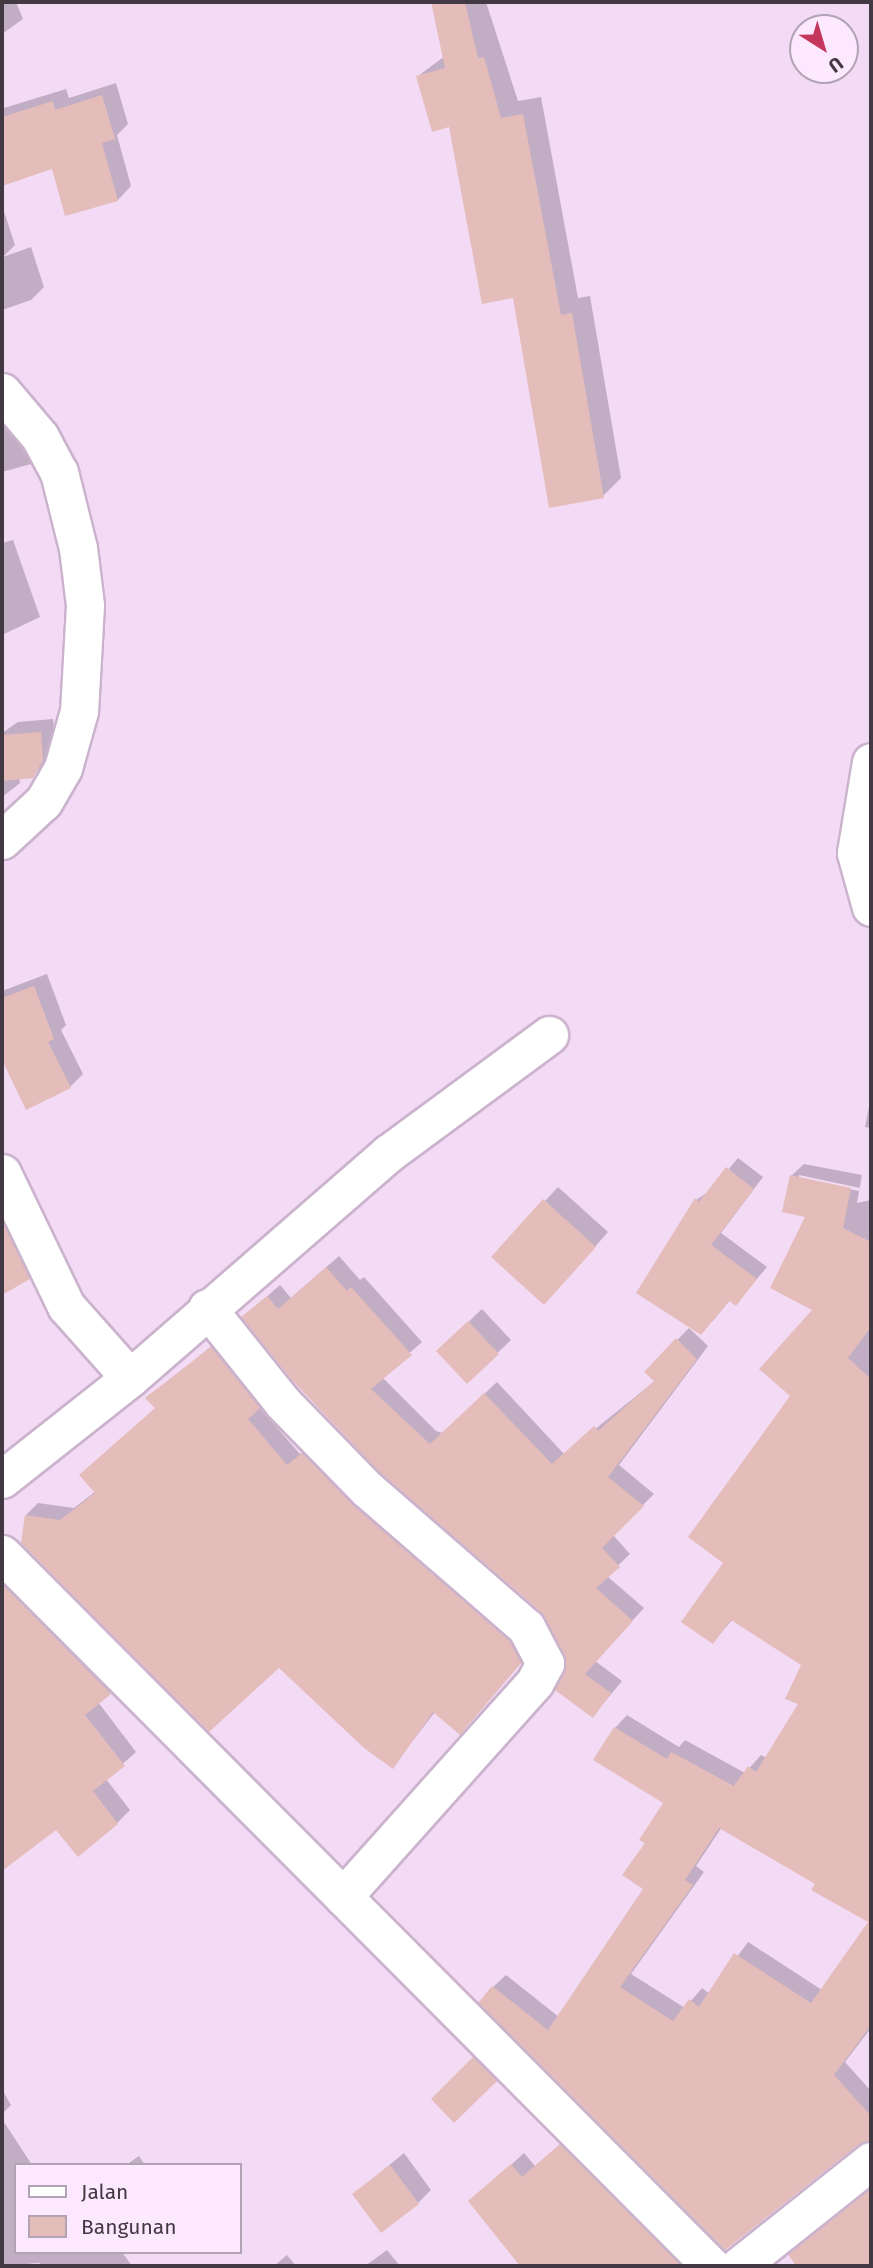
<!DOCTYPE html>
<html>
<head>
<meta charset="utf-8">
<style>
  body { margin:0 }
  #map { position:relative; width:873px; height:2268px; overflow:hidden; background:#f3daf5; font-family:"Fira Sans",sans-serif }
  div>[style] { position:absolute }
  .shadow>* { inset:0; background:#0003 }
  .building>* { inset:0; background:#e4bdba }
  .roads { filter:drop-shadow(2px 0 #cbb3cd) drop-shadow(-2px 0 #cbb3cd) drop-shadow(0 2px #cbb3cd) drop-shadow(0 -2px #cbb3cd) }
  .street>* { height:37px; margin:-18.5px; padding:0 18.5px; transform-origin:18.5px; border-radius:18.5px; background:#fff }
  span { translate:-50% -50%; white-space:nowrap; text-align:center; line-height:1.15; -webkit-text-stroke:5px #fde9ff; paint-order:stroke }
  .frame { position:absolute; inset:0; border:4px solid #423943; pointer-events:none }
  .legend { position:absolute; left:14px; top:2163px; width:228px; height:91px; box-sizing:border-box; background:#fde9ff; border:2px solid #b2a3b4; margin:0; padding:9px 12px; list-style:none; font-size:21px; color:#423943 }
  .legend li { display:flex; align-items:center; gap:14px; height:35px }
  .legend b { width:35px; border:2px solid #b2a3b4 }
  .north { position:absolute; left:789px; top:14px; width:70px; height:70px; box-sizing:border-box; background:#fde9ff; border:2px solid #b2a3b4; border-radius:50%; rotate:143deg; font-size:19px; font-weight:700; line-height:28px; text-align:center; color:#423943 }
  .north::after { content:''; display:block; margin:auto; width:24px; height:32px; background:#c5365d; clip-path:polygon(50% 0,100% 100%,50% 72%,0 100%) }
</style>
</head>
<body>
<div id="map">
  <div class="shadow">
    <div style="clip-path:polygon(2px 2px,16px 2px,23px 19px,2px 34px)"></div>
    <div style="clip-path:polygon(433px 2px,486px 2px,518px 101px,541px 97px,578px 298px,590px 296px,621px 478px,603px 496px,514px 296px,450px 125px,418px 76px,445px 56px)"></div>
    <div style="clip-path:polygon(116px 83px,128px 124px,117px 135px,131px 186px,118px 200px,53px 167px,9px 181px,2px 157px,4px 108px,66px 89px,69px 98px)"></div>
    <div style="clip-path:polygon(2px 205px,15px 245px,3px 257px,31px 247px,44px 287px,31px 300px,2px 310px)"></div>
    <div style="clip-path:polygon(2px 418px,41px 453px,31px 464px,2px 472px)"></div>
    <div style="clip-path:polygon(13px 540px,40px 617px,2px 635px,2px 543px)"></div>
    <div style="clip-path:polygon(53px 719px,56px 745px,46px 762px,32px 776px,19px 777px,20px 783px,2px 797px,2px 733px,18px 722px)"></div>
    <div style="clip-path:polygon(47px 974px,66px 1025px,61px 1030px,83px 1074px,70px 1087px,2px 1057px,2px 991px)"></div>
    <div style="clip-path:polygon(871px 1096px,871px 1128px,865px 1127px)"></div>
    <div style="clip-path:polygon(738px 1158px,763px 1177px,721px 1233px,767px 1267px,736px 1304px,730px 1300px,712px 1322px,696px 1200px,710px 1191px)"></div>
    <div style="clip-path:polygon(evenodd,804px 1164px,862px 1175px,857px 1203px,871px 1200px,871px 2028px,845px 2062px,871px 2091px,871px 2139px,858px 2143px,730px 2244px,493px 1987px,506px 1975px,559px 2017px,645px 1888px,647px 1843px,666px 1802px,615px 1728px,627px 1715px,679px 1747px,685px 1740px,745px 1773px,761px 1755px,767px 1758px,800px 1704px,803px 1664px,733px 1619px,713px 1642px,726px 1563px,792px 1396px,815px 1309px,808px 1215px,791px 1176px,804px 1164px,799px 1175px,860px 1188px,859px 1191px,799px 1179px,799px 1175px,804px 1164px,722px 1827px,817px 1883px,870px 1922px,822px 1990px,748px 1942px,710px 1994px,702px 1988px,685px 2008px,631px 1974px,704px 1872px,696px 1866px,722px 1827px)"></div>
    <div style="clip-path:polygon(2px 1187px,41px 1265px,29px 1278px,2px 1282px)"></div>
    <div style="clip-path:polygon(558px 1187px,608px 1232px,557px 1290px,493px 1257px)"></div>
    <div style="clip-path:polygon(339px 1256px,360px 1280px,364px 1277px,422px 1342px,382px 1377px,436px 1431px,443px 1433px,497px 1382px,564px 1454px,655px 1381px,646px 1372px,689px 1328px,708px 1346px,619px 1465px,654px 1494px,613px 1535px,630px 1554px,607px 1576px,644px 1608px,595px 1661px,622px 1681px,593px 1716px,542px 1610px,256px 1306px,280px 1285px,291px 1298px)"></div>
    <div style="clip-path:polygon(482px 1309px,511px 1340px,467px 1382px,438px 1351px)"></div>
    <div style="clip-path:polygon(224px 1336px,271px 1395px,259px 1407px,300px 1454px,315px 1442px,532px 1650px,472px 1720px,435px 1712px,393px 1766px,279px 1665px,26px 1515px,38px 1503px,74px 1508px,96px 1491px,156px 1408px,147px 1398px)"></div>
    <div style="clip-path:polygon(2px 1560px,123px 1680px,98px 1702px,136px 1752px,106px 1779px,130px 1810px,117px 1823px,78px 1855px,56px 1828px,2px 1871px)"></div>
    <div style="clip-path:polygon(488px 2045px,509px 2066px,454px 2120px,433px 2099px)"></div>
    <div style="clip-path:polygon(2px 2089px,11px 2105px,2px 2114px)"></div>
    <div style="clip-path:polygon(2px 2119px,32px 2165px,16px 2165px,16px 2252px,122px 2252px,132px 2266px,42px 2266px,39px 2263px,2px 2266px)"></div>
    <div style="clip-path:polygon(574px 2133px,693px 2266px,524px 2266px,471px 2201px,524px 2153px,535px 2166px)"></div>
    <div style="clip-path:polygon(404px 2153px,431px 2190px,418px 2203px,354px 2194px)"></div>
    <div style="clip-path:polygon(139px 2156px,145px 2165px,126px 2165px)"></div>
    <div style="clip-path:polygon(871px 2187px,871px 2266px,798px 2266px,790px 2254px)"></div>
    <div style="clip-path:polygon(387px 2250px,400px 2266px,365px 2266px)"></div>
    <div style="clip-path:polygon(287px 2255px,296px 2266px,274px 2266px)"></div>
  </div>
  <div class="building">
    <div style="clip-path:polygon(431px 2px,465px 2px,478px 58px,484px 57px,501px 118px,523px 114px,561px 315px,572px 313px,604px 498px,549px 508px,513px 298px,482px 304px,449px 127px,432px 132px,416px 76px,445px 68px)"></div>
    <div style="clip-path:polygon(102px 95px,115px 139px,102px 143px,118px 201px,65px 216px,52px 169px,2px 186px,2px 117px,53px 101px,55px 110px)"></div>
    <div style="clip-path:polygon(41px 732px,43px 760px,33px 778px,2px 781px,2px 735px)"></div>
    <div style="clip-path:polygon(34px 986px,54px 1039px,48px 1042px,71px 1088px,26px 1110px,2px 1060px,2px 998px)"></div>
    <div style="clip-path:polygon(726px 1167px,754px 1189px,711px 1245px,757px 1279px,736px 1306px,729px 1301px,701px 1335px,636px 1293px,695px 1198px,699px 1202px)"></div>
    <div style="clip-path:polygon(evenodd,790px 1175px,851px 1188px,843px 1228px,871px 1242px,871px 1327px,848px 1358px,871px 1379px,871px 2025px,834px 2075px,871px 2116px,871px 2141px,858px 2145px,725px 2250px,478px 2003px,492px 1986px,548px 2030px,643px 1889px,622px 1875px,645px 1843px,639px 1840px,663px 1803px,593px 1760px,614px 1727px,667px 1759px,671px 1752px,734px 1786px,748px 1766px,756px 1772px,798px 1704px,785px 1699px,801px 1665px,731px 1620px,713px 1644px,681px 1622px,723px 1563px,688px 1537px,790px 1396px,759px 1369px,812px 1310px,770px 1288px,805px 1217px,782px 1212px,790px 1175px,719px 1828px,815px 1884px,811px 1890px,868px 1922px,811px 2003px,734px 1953px,699px 2007px,689px 1999px,673px 2021px,620px 1987px,693px 1885px,685px 1880px,719px 1828px)"></div>
    <div style="clip-path:polygon(543px 1199px,596px 1247px,544px 1305px,491px 1257px)"></div>
    <div style="clip-path:polygon(2px 1221px,30px 1279px,2px 1295px)"></div>
    <div style="clip-path:polygon(326px 1267px,347px 1291px,351px 1287px,412px 1355px,371px 1389px,430px 1444px,484px 1393px,552px 1464px,594px 1426px,598px 1431px,654px 1381px,644px 1372px,676px 1338px,697px 1359px,608px 1477px,644px 1506px,602px 1548px,620px 1567px,596px 1588px,633px 1621px,585px 1674px,611px 1693px,593px 1718px,555px 1690px,566px 1662px,540px 1611px,381px 1474px,292px 1380px,241px 1317px,267px 1296px,278px 1309px)"></div>
    <div style="clip-path:polygon(468px 1321px,499px 1354px,467px 1384px,436px 1351px)"></div>
    <div style="clip-path:polygon(211px 1347px,260px 1408px,248px 1419px,287px 1465px,302px 1453px,353px 1505px,509px 1640px,521px 1663px,460px 1735px,433px 1712px,393px 1769px,364px 1748px,279px 1668px,209px 1732px,21px 1543px,25px 1515px,60px 1520px,95px 1493px,79px 1475px,155px 1408px,145px 1398px)"></div>
    <div style="clip-path:polygon(2px 1584px,111px 1694px,85px 1715px,125px 1766px,93px 1791px,118px 1824px,78px 1857px,56px 1830px,2px 1871px)"></div>
    <div style="clip-path:polygon(473px 2057px,497px 2081px,454px 2123px,431px 2099px)"></div>
    <div style="clip-path:polygon(560px 2144px,682px 2266px,520px 2266px,468px 2201px,511px 2164px,522px 2177px)"></div>
    <div style="clip-path:polygon(390px 2165px,419px 2204px,381px 2233px,352px 2194px)"></div>
    <div style="clip-path:polygon(871px 2188px,871px 2266px,796px 2266px,788px 2254px)"></div>
  </div>
  <div class="roads">
    <div class="street">
      <div style="left:2px;top:392px;width:59px;rotate:49.8deg"></div>
      <div style="left:40px;top:437px;width:40px;rotate:62deg"></div>
      <div style="left:59px;top:472px;width:78px;rotate:76deg"></div>
      <div style="left:78px;top:548px;width:57px;rotate:83deg"></div>
      <div style="left:85px;top:605px;width:106px;rotate:93.2deg"></div>
      <div style="left:79px;top:711px;width:59px;rotate:105.7deg"></div>
      <div style="left:63px;top:768px;width:39px;rotate:120deg"></div>
      <div style="left:43px;top:802px;width:56px;rotate:137.2deg"></div>
      <div style="left:871px;top:762px;width:92px;rotate:99.4deg"></div>
      <div style="left:856px;top:853px;width:56px;rotate:74.5deg"></div>
      <div style="left:2px;top:1173px;width:148px;rotate:64.3deg"></div>
      <div style="left:66px;top:1306px;width:96px;rotate:48.4deg"></div>
      <div style="left:207px;top:1308px;width:122px;rotate:51.3deg"></div>
      <div style="left:283px;top:1403px;width:120px;rotate:45.7deg"></div>
      <div style="left:367px;top:1489px;width:211px;rotate:41deg"></div>
      <div style="left:526px;top:1627px;width:41px;rotate:62.2deg"></div>
      <div style="left:545px;top:1663px;width:21px;rotate:118deg"></div>
      <div style="left:535px;top:1682px;width:288px;rotate:131.8deg"></div>
      <div style="left:2px;top:1479px;width:163px;rotate:-38.3deg"></div>
      <div style="left:130px;top:1378px;width:343px;rotate:-41deg"></div>
      <div style="left:389px;top:1153px;width:199px;rotate:-36.4deg"></div>
      <div style="left:2px;top:1554px;width:1005px;rotate:45.12deg"></div>
      <div style="left:739px;top:2266px;width:169px;rotate:-38.5deg"></div>
    </div>
  </div>
  <div class="frame"></div>
  <ul class="legend">
  <li><b style="height:9px;background:#fff"></b>Jalan</li>
  <li><b style="height:19px;background:#e4bdba"></b>Bangunan</li>
  </ul>
  <div class="north">U</div>
</div>
</body>
</html>
